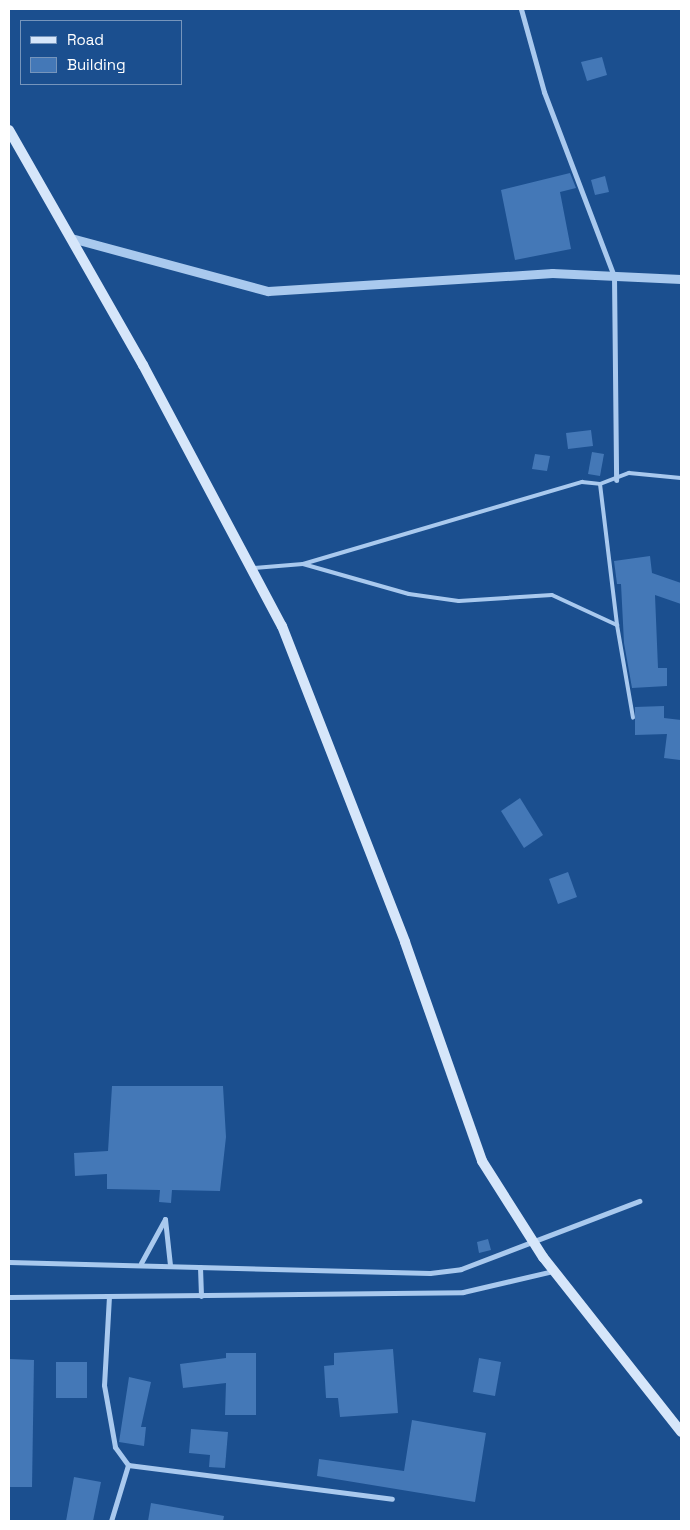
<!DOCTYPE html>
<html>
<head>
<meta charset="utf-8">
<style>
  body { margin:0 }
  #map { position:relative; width:690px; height:1530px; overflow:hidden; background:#1b4f8f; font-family:"Space Grotesk",sans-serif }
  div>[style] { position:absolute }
  .building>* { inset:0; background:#4478b7 }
  .service>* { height:4px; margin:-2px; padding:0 2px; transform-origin:2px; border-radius:2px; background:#a9c9ee }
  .minor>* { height:5px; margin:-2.5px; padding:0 2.5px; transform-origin:2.5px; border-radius:2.5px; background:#a9c9ee }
  .tertiary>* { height:9px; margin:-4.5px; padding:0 4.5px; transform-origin:4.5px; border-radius:4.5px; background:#a9c9ee }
  .secondary>* { height:10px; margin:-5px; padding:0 5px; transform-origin:5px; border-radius:5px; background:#d6e6fa }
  span { translate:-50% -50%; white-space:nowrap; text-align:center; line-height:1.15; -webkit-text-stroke:5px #1b4f8f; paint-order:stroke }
  .frame { position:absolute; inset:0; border:10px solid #fff; pointer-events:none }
  .legend { position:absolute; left:20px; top:20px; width:162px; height:65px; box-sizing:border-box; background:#1b4f8f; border:1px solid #7695bc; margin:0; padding:6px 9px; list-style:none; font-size:15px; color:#fff }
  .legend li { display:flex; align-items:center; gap:10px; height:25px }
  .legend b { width:25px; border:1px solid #7695bc }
</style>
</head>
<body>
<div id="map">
  <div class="building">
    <div style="clip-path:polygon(602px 57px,607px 75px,587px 81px,581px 62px)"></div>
    <div style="clip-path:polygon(570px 173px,576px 188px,560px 192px,571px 249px,515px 260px,501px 190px)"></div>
    <div style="clip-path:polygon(605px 176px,609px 192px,595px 195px,591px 180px)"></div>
    <div style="clip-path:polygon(591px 430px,593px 446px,568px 449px,566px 433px)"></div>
    <div style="clip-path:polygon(592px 452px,604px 454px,600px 476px,588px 474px)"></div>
    <div style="clip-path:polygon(535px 454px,550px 456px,547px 471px,532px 469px)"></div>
    <div style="clip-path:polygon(650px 556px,652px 573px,681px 583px,681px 604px,655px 595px,658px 668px,667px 668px,667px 686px,632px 688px,624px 643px,621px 584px,617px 584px,614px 561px)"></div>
    <div style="clip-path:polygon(664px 706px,664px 718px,681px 720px,680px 760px,664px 758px,667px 734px,635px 735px,635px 707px)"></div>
    <div style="clip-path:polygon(520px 798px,543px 835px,524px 848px,501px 811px)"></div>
    <div style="clip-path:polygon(568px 872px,577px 897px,558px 904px,549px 879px)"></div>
    <div style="clip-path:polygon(112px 1086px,223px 1086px,226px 1137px,220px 1191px,172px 1190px,171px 1203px,159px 1202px,160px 1190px,107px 1189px,107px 1174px,75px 1176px,74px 1153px,108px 1151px)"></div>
    <div style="clip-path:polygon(488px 1239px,491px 1250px,479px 1253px,477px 1242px)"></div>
    <div style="clip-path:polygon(393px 1349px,398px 1413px,340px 1417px,338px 1398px,326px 1398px,324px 1366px,334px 1365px,334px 1353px)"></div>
    <div style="clip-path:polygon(226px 1353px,256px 1353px,256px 1415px,225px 1415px,226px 1383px,183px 1388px,180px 1364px,226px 1358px)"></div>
    <div style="clip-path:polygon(479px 1358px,501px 1362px,495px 1396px,473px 1392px)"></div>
    <div style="clip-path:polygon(9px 1359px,34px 1360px,32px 1487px,9px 1487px)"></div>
    <div style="clip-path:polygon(56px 1362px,87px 1362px,87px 1398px,56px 1398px)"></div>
    <div style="clip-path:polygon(129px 1377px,151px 1382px,141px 1427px,146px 1427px,144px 1446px,119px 1442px)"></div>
    <div style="clip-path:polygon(412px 1420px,486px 1433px,475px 1502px,317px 1476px,319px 1459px,404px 1471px)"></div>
    <div style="clip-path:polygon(191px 1429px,228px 1432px,225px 1468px,209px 1467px,210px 1455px,189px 1453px)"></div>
    <div style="clip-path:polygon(74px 1477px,101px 1482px,93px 1521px,66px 1521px)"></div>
    <div style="clip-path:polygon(151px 1503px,224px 1516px,223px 1521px,148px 1521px)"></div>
  </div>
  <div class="service">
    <div style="left:600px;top:484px;width:142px;rotate:83.1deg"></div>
    <div style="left:303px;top:564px;width:291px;rotate:-16.4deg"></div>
    <div style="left:582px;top:482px;width:18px;rotate:6deg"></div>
    <div style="left:600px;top:484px;width:31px;rotate:-21deg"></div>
    <div style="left:629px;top:473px;width:52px;rotate:5.5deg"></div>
    <div style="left:254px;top:568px;width:49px;rotate:-4.7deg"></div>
    <div style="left:303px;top:564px;width:110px;rotate:15.8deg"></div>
    <div style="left:409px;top:594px;width:50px;rotate:8deg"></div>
    <div style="left:459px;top:601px;width:93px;rotate:-3.7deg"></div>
    <div style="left:552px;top:595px;width:72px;rotate:24.8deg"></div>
    <div style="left:617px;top:625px;width:94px;rotate:80.2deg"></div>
  </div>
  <div class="minor">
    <div style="left:521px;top:9px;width:86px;rotate:74.5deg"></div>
    <div style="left:544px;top:92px;width:197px;rotate:69.2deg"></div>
    <div style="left:614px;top:276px;width:204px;rotate:89.4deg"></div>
    <div style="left:9px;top:1262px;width:421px;rotate:1.5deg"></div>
    <div style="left:430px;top:1273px;width:31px;rotate:-7deg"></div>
    <div style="left:461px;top:1269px;width:191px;rotate:-20.9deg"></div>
    <div style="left:141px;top:1263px;width:50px;rotate:-61.4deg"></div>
    <div style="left:165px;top:1219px;width:46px;rotate:83.8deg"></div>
    <div style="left:200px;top:1267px;width:29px;rotate:88deg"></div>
    <div style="left:109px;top:1296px;width:89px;rotate:93.2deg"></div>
    <div style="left:104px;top:1385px;width:63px;rotate:79.9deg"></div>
    <div style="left:115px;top:1447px;width:22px;rotate:54deg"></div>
    <div style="left:9px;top:1297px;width:454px;rotate:-0.6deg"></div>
    <div style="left:463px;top:1292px;width:92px;rotate:-13.1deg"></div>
    <div style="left:111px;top:1521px;width:59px;rotate:-73.1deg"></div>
    <div style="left:128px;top:1465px;width:266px;rotate:7.3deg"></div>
  </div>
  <div class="tertiary">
    <div style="left:71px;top:238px;width:204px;rotate:15.1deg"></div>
    <div style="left:268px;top:291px;width:285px;rotate:-3.6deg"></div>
    <div style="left:552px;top:273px;width:129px;rotate:2.7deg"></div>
  </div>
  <div class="secondary">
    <div style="left:9px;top:130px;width:271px;rotate:60.3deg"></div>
    <div style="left:143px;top:365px;width:296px;rotate:62deg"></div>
    <div style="left:282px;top:626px;width:339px;rotate:68.7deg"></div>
    <div style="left:405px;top:942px;width:232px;rotate:70.6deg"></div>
    <div style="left:482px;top:1161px;width:114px;rotate:57.6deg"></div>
    <div style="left:543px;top:1257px;width:223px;rotate:51.7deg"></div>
  </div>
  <div class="frame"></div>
  <ul class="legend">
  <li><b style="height:6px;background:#d6e6fa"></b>Road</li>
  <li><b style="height:14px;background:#4478b7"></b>Building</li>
  </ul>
</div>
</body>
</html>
